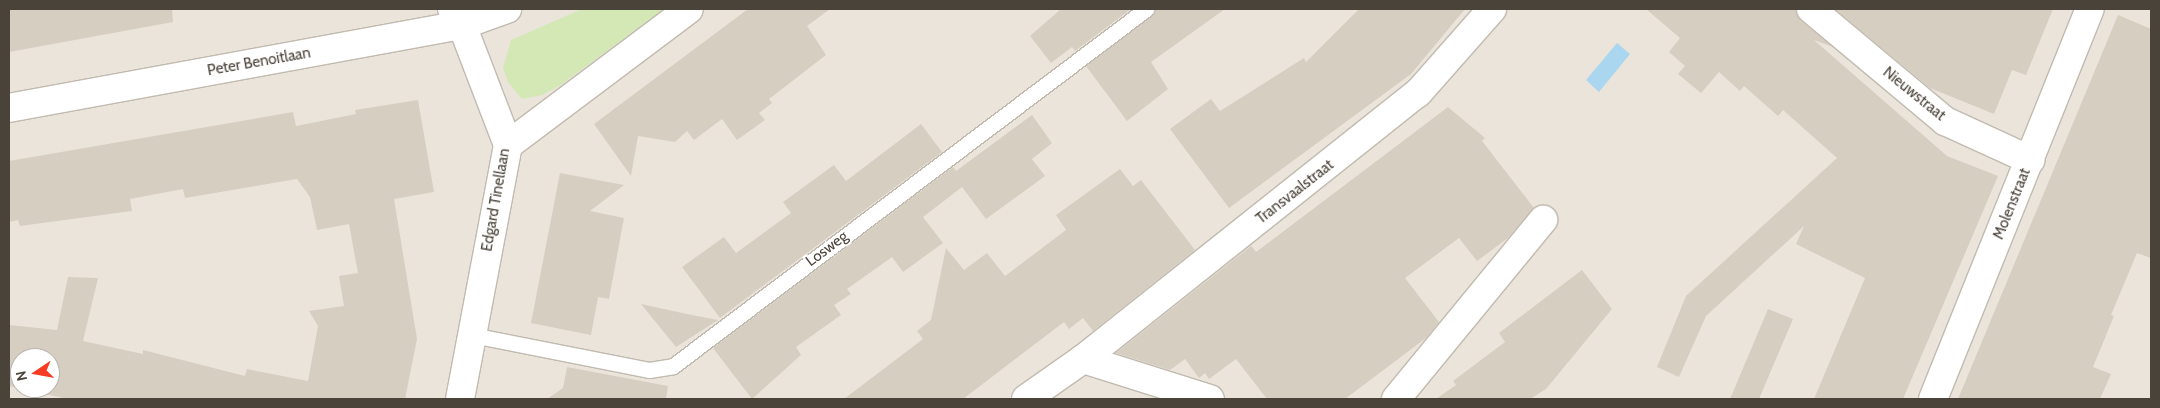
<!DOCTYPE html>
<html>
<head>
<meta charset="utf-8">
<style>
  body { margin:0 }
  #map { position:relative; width:2160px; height:408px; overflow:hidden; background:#f6f3ec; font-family:Cabin,sans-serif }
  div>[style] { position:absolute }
  .residential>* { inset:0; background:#eae4da }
  .green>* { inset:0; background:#d4e8b6 }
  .water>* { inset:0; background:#abd6f0 }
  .building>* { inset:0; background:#d7cec2 }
  .roads { filter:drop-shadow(1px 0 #c1baaf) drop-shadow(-1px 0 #c1baaf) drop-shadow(0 1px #c1baaf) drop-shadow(0 -1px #c1baaf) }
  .service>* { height:15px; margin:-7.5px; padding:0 7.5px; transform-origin:7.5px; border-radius:7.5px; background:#fff }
  .minor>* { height:28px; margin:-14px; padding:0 14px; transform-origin:14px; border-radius:14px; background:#fff }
  .tertiary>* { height:28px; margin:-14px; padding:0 14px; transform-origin:14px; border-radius:14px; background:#fff }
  span { translate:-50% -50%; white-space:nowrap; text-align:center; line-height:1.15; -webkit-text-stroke:4px #fff; paint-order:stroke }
  .street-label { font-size:15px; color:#4a4339 }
  .frame { position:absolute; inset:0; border:10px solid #4a4339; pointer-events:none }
  .north { position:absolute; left:10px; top:348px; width:50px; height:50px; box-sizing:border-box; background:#fff; border:1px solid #b7b4b0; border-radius:50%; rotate:258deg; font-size:14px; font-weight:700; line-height:20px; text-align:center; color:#4a4339 }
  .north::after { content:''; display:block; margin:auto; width:18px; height:22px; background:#f63c23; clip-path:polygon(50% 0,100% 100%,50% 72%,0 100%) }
</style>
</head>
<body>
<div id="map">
  <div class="residential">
    <div style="clip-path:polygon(evenodd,9px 9px,2151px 9px,2151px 399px,9px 399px,9px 9px,20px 358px,50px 358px,50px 388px,20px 388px,20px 358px)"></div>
  </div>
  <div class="green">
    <div style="clip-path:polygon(582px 9px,664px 9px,559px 86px,542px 95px,522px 99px,508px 82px,503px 68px,511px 40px)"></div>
  </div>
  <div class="water">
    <div style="clip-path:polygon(1617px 43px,1630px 54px,1599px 92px,1586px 80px)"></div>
  </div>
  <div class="building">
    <div style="clip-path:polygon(9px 9px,172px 9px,173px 22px,9px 52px)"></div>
    <div style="clip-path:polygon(748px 9px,830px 9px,807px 26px,826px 55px,769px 99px,772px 103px,759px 113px,765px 120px,737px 140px,722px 119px,694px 140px,687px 131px,675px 142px,638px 136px,631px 176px,594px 124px)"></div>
    <div style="clip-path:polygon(1061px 9px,1131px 9px,1075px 51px,1072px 47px,1051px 63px,1030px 36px)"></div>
    <div style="clip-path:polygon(1155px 9px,1225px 9px,1151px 62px,1168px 89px,1127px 121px,1086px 66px,1152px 16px)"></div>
    <div style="clip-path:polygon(1359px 9px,1465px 9px,1411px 74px,1229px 208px,1170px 129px,1211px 99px,1220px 111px,1304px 58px,1306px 62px)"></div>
    <div style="clip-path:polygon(1646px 9px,1796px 9px,1801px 21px,1833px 47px,1814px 40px,1947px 156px,1998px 176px,1903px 399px,1814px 399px,1865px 278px,1796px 244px,1804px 226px,1706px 316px,1679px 377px,1657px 367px,1686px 296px,1837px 158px,1783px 110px,1778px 116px,1744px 86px,1740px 91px,1719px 72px,1701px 93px,1678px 74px,1685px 66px,1669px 52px,1680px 38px)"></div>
    <div style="clip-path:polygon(1835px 9px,2053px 9px,2026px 75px,2012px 70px,1994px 114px,1930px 88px)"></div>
    <div style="clip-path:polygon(2118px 15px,2151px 29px,2151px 258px,2137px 253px,2111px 315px,2114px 316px,2093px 367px,2111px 374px,2100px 399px,1958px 399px)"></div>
    <div style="clip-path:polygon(evenodd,418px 100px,434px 192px,394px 199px,417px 339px,405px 399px,68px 399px,9px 386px,9px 325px,57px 330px,68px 277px,98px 278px,83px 341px,143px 354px,143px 350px,245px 376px,247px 369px,308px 381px,318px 326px,309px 311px,344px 306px,339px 276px,358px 273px,349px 224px,317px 230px,310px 197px,297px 179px,185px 198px,183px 189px,130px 199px,132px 211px,20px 226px,18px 220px,9px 222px,9px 161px,293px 112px,296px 126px,356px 114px,355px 110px,418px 100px,20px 358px,50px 358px,50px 388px,20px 388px,20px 358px)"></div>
    <div style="clip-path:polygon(1448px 107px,1485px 138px,1482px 141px,1534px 208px,1508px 238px,1477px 261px,1459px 238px,1405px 278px,1439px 322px,1426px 338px,1345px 399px,1267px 399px,1236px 359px,1209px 379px,1205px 373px,1199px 378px,1185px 359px,1170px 370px,1116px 353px,1251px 246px,1256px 252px)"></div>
    <div style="clip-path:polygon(1032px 115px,1052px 143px,1032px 159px,1045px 176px,986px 219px,962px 187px,923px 217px,943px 243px,903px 272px,892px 257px,847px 289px,851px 294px,834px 305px,841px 315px,796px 347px,801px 355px,752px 399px,713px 348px,953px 167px,956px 171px)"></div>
    <div style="clip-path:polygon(921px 124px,942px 152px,720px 318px,682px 267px,724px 237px,736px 253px,791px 213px,783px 202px,834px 165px,846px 181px)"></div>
    <div style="clip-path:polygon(1120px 169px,1133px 186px,1141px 180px,1195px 250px,1093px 331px,1083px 318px,1069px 329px,1064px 322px,963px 399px,844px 399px,923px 339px,917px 331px,931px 320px,946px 248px,964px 270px,987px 253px,1005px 276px,1066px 230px,1056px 215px)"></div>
    <div style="clip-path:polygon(560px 173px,624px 185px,590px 211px,624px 218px,609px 299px,598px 297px,591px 335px,531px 323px)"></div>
    <div style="clip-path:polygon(1582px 270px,1612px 309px,1546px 389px,1530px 399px,1436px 399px,1456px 385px,1453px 381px,1505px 342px,1499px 333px)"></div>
    <div style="clip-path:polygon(641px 304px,687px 314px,718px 320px,676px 347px)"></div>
    <div style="clip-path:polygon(1768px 309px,1793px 319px,1759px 399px,1730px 399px)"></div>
    <div style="clip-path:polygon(567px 367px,668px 386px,666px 399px,547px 399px,563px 388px)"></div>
  </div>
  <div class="roads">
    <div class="service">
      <div style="left:472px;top:335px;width:180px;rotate:11.2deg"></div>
      <div style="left:649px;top:370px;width:24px;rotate:-9deg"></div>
      <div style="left:673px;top:366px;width:593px;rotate:-37.04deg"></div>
    </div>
    <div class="minor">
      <div style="left:452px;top:9px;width:19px;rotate:58deg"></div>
      <div style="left:462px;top:25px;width:129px;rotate:69deg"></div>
      <div style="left:508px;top:145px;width:258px;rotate:100.7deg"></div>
      <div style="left:1811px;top:9px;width:175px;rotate:39.9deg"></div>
      <div style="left:1945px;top:121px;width:94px;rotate:24.6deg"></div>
      <div style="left:9px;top:108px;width:461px;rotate:-10.4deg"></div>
      <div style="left:462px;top:25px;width:48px;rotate:-19.6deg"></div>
      <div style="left:508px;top:145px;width:226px;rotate:-36.9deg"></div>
      <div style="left:1083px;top:359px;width:133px;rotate:17.5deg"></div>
      <div style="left:1026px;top:399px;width:70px;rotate:-35.1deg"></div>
      <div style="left:1083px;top:359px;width:428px;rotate:-38.5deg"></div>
      <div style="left:1418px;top:93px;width:112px;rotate:-48.6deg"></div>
      <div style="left:1396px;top:399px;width:232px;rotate:-50.6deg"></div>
    </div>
    <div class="tertiary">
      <div style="left:1933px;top:399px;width:420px;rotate:-68.1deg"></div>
    </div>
  </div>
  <div class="street-label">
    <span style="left:259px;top:62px;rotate:-10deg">Peter Benoitlaan</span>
    <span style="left:1914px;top:94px;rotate:39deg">Nieuwstraat</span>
    <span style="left:1295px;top:192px;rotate:-38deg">Transvaalstraat</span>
    <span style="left:496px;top:200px;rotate:-80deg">Edgard Tinellaan</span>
    <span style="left:2012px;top:204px;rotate:-68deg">Molenstraat</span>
    <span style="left:827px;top:249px;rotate:-37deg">Losweg</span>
  </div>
  <div class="frame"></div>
  <div class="north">N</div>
</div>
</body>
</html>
